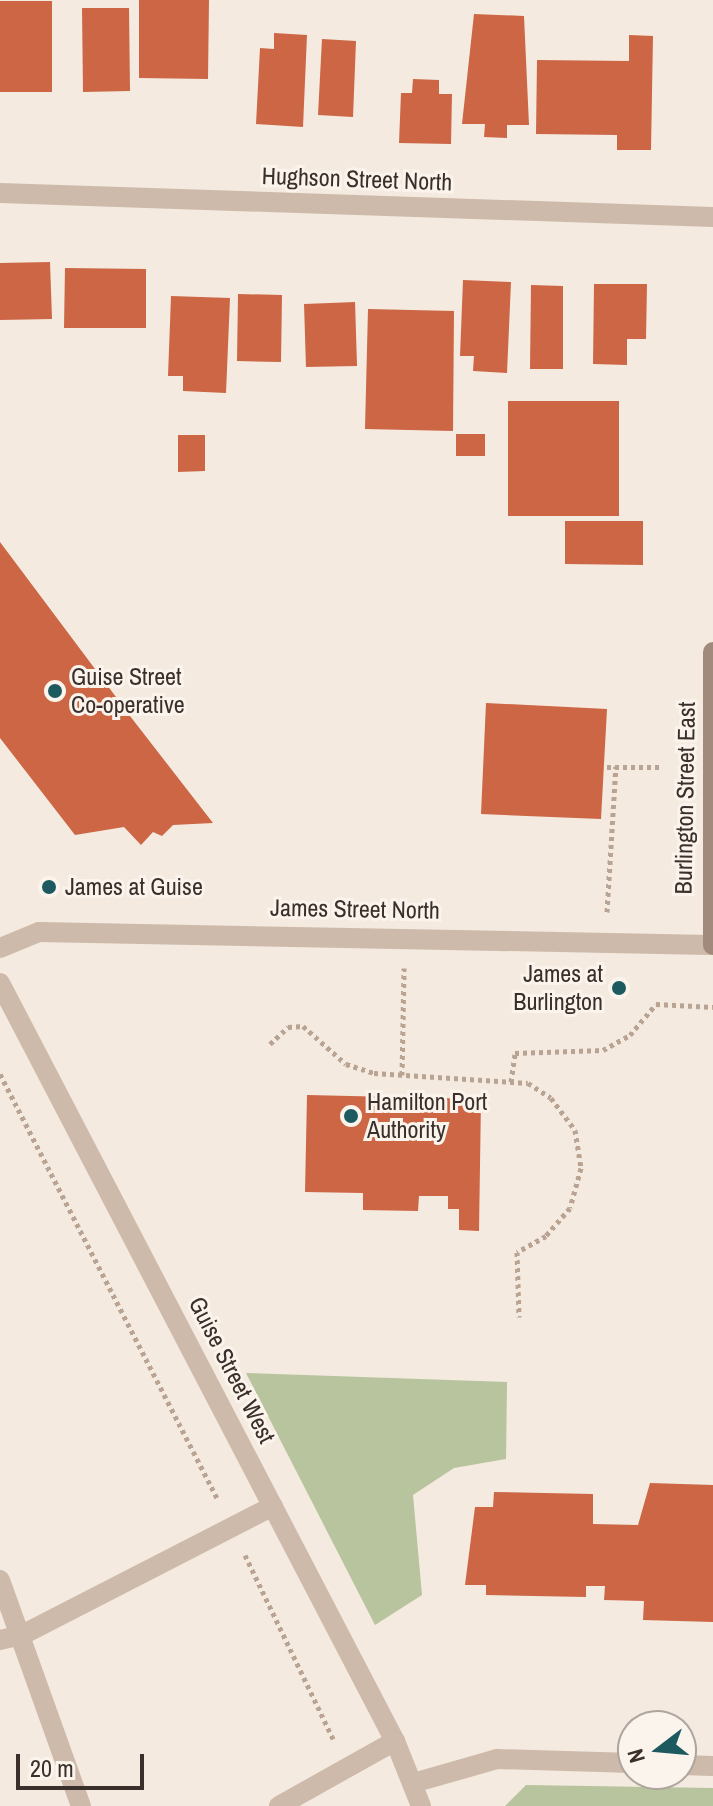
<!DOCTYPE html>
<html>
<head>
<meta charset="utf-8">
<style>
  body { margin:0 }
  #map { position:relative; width:713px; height:1806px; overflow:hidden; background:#f4eadf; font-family:"Archivo Narrow",sans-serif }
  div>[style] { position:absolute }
  .green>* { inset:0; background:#b7c49e }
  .building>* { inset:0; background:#cc6645 }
  .path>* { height:5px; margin-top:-2.5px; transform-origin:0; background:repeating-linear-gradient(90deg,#b9a494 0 4px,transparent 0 8px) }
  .service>* { height:20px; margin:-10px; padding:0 10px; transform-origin:10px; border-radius:10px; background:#cdbaaa }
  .minor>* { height:20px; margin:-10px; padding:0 10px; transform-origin:10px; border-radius:10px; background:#cdbaaa }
  .secondary>* { height:20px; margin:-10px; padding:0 10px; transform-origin:10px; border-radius:10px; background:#a1897b }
  .dots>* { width:22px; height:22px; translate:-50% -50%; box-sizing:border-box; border:4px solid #fbf4ec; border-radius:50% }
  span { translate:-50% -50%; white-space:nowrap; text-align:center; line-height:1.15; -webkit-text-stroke:6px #fbf4ec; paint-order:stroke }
  .street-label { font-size:24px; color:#3a2f2a }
  .poi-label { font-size:24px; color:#3a2f2a }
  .left { translate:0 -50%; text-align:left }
  .right { translate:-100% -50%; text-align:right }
  .north { position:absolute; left:617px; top:1710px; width:80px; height:80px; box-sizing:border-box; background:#fbf4ec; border:2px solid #aea59e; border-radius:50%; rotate:254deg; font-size:22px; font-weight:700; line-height:32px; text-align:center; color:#3a2f2a }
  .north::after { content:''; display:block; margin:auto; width:28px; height:36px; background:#1d5a5f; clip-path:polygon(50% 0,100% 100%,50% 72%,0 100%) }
  .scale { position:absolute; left:16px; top:1754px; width:128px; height:36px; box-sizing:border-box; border:4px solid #3a2f2a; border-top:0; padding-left:10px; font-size:24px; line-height:28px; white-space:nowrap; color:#3a2f2a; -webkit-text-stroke:6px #fbf4ec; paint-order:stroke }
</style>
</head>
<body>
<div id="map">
  <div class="green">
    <div style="clip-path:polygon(246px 1373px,507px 1382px,506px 1459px,454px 1468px,413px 1495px,422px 1595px,375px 1625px)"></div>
    <div style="clip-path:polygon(526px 1785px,713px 1788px,713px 1806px,505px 1806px)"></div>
  </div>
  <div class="building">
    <div style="clip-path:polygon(139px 0,209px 0,208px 79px,139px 78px)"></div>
    <div style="clip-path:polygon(0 1px,52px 1px,52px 92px,0 92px)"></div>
    <div style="clip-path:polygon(82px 8px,129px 8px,130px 91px,83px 92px)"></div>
    <div style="clip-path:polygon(474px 14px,524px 16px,529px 125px,507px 125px,507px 138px,484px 137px,485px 124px,462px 124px)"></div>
    <div style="clip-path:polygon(274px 33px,307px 35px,303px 127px,256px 124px,260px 48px,274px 49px)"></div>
    <div style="clip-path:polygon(629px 35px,653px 36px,651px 150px,617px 150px,617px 135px,536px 134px,537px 60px,629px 61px)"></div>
    <div style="clip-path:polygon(322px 39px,356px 41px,353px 117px,318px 115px)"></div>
    <div style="clip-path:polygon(413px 79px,439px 80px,439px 94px,452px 94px,451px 144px,399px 143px,401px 93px,412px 93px)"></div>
    <div style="clip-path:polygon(50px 262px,52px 319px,0 320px,0 263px)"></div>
    <div style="clip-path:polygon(65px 268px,146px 269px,146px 328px,64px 328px)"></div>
    <div style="clip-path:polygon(463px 280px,511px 282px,507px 373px,473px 371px,474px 356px,460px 356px)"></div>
    <div style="clip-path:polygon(594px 284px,647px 284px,646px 339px,627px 339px,627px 365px,593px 364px)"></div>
    <div style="clip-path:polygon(531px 285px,563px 286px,563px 369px,530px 369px)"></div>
    <div style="clip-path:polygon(238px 294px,282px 295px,281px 362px,237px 361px)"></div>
    <div style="clip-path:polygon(171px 296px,230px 298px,226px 393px,183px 391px,183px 376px,168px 376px)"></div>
    <div style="clip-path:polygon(355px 302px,357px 366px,306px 367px,304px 304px)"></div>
    <div style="clip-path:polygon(368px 309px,454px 311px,453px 431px,365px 429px)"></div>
    <div style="clip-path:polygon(508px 401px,619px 401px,619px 516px,508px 516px)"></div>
    <div style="clip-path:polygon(456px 434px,485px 434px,485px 456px,456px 456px)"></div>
    <div style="clip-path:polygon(178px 435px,205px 435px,205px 471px,178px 472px)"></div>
    <div style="clip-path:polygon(565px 521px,643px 521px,643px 565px,565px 564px)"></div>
    <div style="clip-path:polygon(0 542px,119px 701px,121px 716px,130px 716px,213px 823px,173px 825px,162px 836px,153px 832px,141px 845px,124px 827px,75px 835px,0 738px)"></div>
    <div style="clip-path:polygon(486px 703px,607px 709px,601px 819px,481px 814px)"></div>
    <div style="clip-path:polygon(307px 1095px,481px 1099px,479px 1231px,459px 1230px,459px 1209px,448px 1209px,448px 1196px,419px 1196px,418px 1211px,363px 1210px,363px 1193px,305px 1192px)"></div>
    <div style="clip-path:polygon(650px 1483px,713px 1485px,713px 1622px,643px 1620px,644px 1601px,604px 1600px,605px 1586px,586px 1586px,586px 1597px,486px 1595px,486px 1585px,465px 1585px,475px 1507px,493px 1507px,494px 1492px,593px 1494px,593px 1524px,638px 1525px)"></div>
  </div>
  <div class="path">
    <div style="left:607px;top:767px;width:52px"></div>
    <div style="left:607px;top:912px;width:146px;rotate:-86.5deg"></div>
    <div style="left:270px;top:1044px;width:25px;rotate:-43deg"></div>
    <div style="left:288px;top:1027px;width:15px;rotate:-4deg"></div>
    <div style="left:303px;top:1026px;width:57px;rotate:41.5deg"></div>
    <div style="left:346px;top:1064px;width:29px;rotate:18deg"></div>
    <div style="left:374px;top:1073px;width:154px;rotate:3.7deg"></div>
    <div style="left:528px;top:1083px;width:27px;rotate:33deg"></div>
    <div style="left:551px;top:1098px;width:40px;rotate:53deg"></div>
    <div style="left:575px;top:1130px;width:38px;rotate:81deg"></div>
    <div style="left:581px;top:1168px;width:41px;rotate:105.4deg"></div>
    <div style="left:570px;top:1208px;width:37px;rotate:131deg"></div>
    <div style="left:546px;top:1236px;width:33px;rotate:151deg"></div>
    <div style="left:517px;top:1252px;width:65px;rotate:88.2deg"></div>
    <div style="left:0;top:1074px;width:479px;rotate:62.9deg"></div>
    <div style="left:402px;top:1075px;width:107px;rotate:-88.9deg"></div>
    <div style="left:511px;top:1082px;width:29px;rotate:-82deg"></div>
    <div style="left:515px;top:1053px;width:88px;rotate:-2deg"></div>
    <div style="left:603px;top:1050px;width:31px;rotate:-29deg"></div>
    <div style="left:630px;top:1035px;width:40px;rotate:-50deg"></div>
    <div style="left:656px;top:1004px;width:57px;rotate:3deg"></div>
    <div style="left:245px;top:1555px;width:206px;rotate:64.4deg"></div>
  </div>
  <div class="service">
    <div style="left:0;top:1580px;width:240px;rotate:70.3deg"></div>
    <div style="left:0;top:1640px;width:23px;rotate:-13deg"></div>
    <div style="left:22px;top:1635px;width:282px;rotate:-27.2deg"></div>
    <div style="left:279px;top:1806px;width:133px;rotate:-29.3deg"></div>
  </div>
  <div class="minor">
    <div style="left:0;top:193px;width:713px;rotate:1.93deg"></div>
    <div style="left:0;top:948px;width:42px;rotate:-22.3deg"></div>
    <div style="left:39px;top:932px;width:672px;rotate:1.11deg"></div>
    <div style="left:0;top:983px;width:855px;rotate:62.48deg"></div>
    <div style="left:395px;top:1741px;width:70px;rotate:68.2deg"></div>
    <div style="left:681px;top:1765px;width:32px;rotate:2deg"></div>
    <div style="left:413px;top:1783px;width:87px;rotate:-15.9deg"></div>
    <div style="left:497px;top:1759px;width:136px;rotate:1.7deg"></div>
  </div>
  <div class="secondary">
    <div style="left:713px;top:652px;width:293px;rotate:90deg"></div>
  </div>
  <div class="dots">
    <div style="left:55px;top:691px;background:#1d5a5f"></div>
    <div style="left:49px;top:887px;background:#1d5a5f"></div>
    <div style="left:619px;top:988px;background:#1d5a5f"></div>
    <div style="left:351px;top:1116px;background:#1d5a5f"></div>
  </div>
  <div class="street-label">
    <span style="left:357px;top:179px;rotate:2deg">Hughson Street North</span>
    <span style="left:685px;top:798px;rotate:-89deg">Burlington Street East</span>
    <span style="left:355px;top:909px;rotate:1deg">James Street North</span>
    <span style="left:232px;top:1370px;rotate:63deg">Guise Street West</span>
  </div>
  <div class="poi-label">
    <span class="left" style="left:71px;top:691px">Guise Street<br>Co-operative</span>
    <span class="left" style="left:65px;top:887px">James at Guise</span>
    <span class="right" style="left:603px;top:988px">James at<br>Burlington</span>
    <span class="left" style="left:367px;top:1116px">Hamilton Port<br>Authority</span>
  </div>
  <div class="north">N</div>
  <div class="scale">20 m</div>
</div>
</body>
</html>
